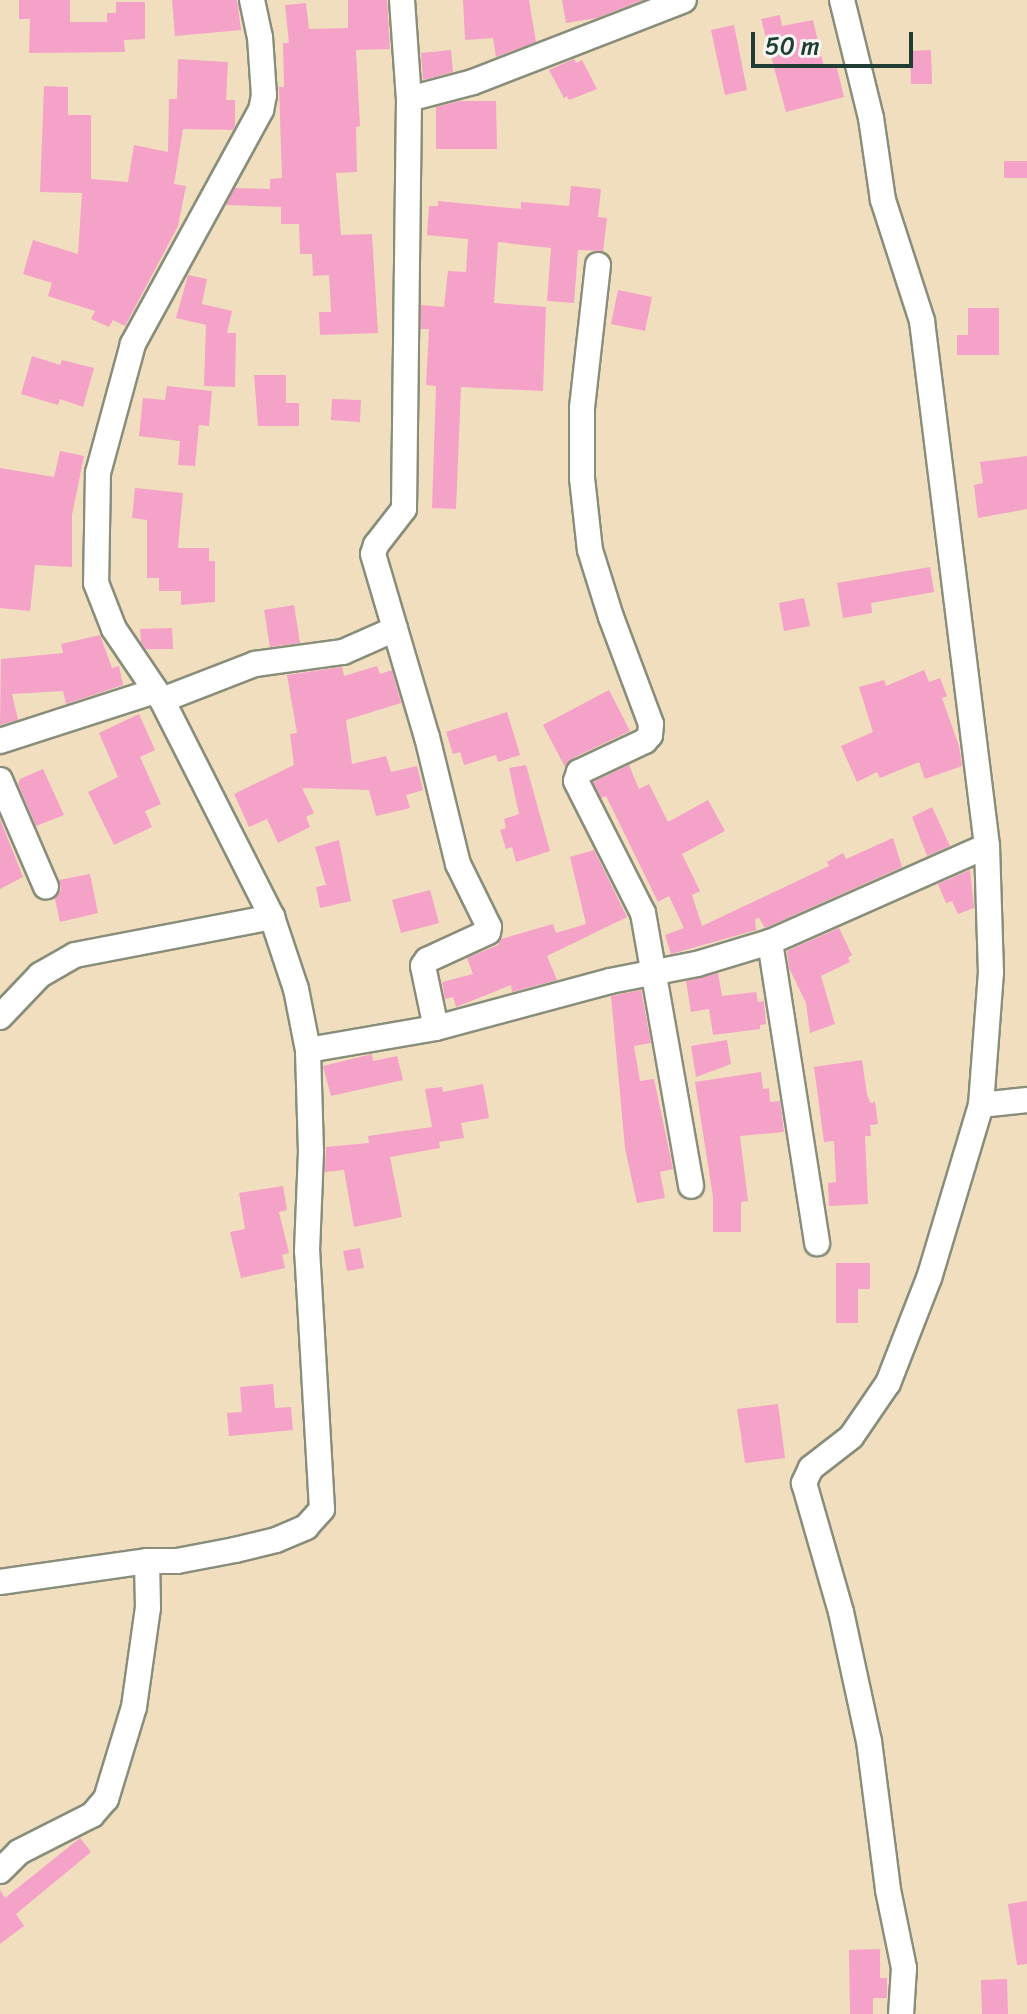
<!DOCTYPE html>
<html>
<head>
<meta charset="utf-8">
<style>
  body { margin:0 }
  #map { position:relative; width:1027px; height:2014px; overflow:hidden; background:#f1debf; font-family:Sriracha,sans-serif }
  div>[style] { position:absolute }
  .building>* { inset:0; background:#f4a2c7 }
  .roads { filter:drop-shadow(2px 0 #888e7a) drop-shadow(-2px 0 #888e7a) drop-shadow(0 2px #888e7a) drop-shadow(0 -2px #888e7a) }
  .minor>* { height:24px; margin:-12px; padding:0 12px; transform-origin:12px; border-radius:12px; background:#fff }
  span { translate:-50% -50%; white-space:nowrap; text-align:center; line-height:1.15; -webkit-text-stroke:8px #f6f6f2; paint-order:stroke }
  .scale { position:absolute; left:751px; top:32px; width:162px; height:36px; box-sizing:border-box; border:4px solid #1f3d34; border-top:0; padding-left:10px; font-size:24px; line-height:28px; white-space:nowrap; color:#1f3d34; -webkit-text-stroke:6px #f6f6f2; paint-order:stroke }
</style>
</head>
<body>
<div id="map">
  <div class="building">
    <div style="clip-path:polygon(19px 0,70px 0,70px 22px,107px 22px,107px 13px,116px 13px,116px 2px,145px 2px,145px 39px,124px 40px,125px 52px,29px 53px,30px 19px,19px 19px)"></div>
    <div style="clip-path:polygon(172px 0,237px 0,241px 30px,175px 36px)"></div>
    <div style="clip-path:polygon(348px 0,387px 0,390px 49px,356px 50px,360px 126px,356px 127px,357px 172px,336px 173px,341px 235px,372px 234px,378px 333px,320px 335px,319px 312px,331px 312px,329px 275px,313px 276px,312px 254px,300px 254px,299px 224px,281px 224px,281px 207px,226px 205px,235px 188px,270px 189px,270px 179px,282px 178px,279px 87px,284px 87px,283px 43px,289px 43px,285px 5px,306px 3px,309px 29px,348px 28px)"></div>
    <div style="clip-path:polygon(463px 0,529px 0,536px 42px,496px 57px,493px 38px,465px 40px)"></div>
    <div style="clip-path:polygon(562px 0,643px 0,597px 18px,566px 23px)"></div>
    <div style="clip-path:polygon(780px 15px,782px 26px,813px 20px,824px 67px,836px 64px,844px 97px,786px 112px,761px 19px)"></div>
    <div style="clip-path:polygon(734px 25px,747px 90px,725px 95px,711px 30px)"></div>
    <div style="clip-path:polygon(451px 50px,453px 72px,423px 80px,421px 53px)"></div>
    <div style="clip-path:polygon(931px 50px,932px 84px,911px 84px,910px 51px)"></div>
    <div style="clip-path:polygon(178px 59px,228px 62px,226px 100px,235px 100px,235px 126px,233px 130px,183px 129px,174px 184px,186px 186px,178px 226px,125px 326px,113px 320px,109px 327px,91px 319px,95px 311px,48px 296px,52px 283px,23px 274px,33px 240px,78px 254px,82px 193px,40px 192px,44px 86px,68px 87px,68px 115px,91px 115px,91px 179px,128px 182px,134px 145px,168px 152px,169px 99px,177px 99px)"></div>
    <div style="clip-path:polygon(574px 59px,576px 63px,582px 60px,597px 89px,569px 100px,567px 96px,564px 98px,549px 70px)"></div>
    <div style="clip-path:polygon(460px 101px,496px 101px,497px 149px,436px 149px,436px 107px)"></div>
    <div style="clip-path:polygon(1004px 161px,1027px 161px,1027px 178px,1004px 178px)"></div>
    <div style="clip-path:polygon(571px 186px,601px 189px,598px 217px,607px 218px,603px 251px,578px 250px,574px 303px,547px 301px,551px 248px,498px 242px,494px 303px,546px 307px,543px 391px,461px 387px,456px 509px,432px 508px,436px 386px,426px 385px,429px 329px,421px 329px,421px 305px,444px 307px,448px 271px,466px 272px,468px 239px,427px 235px,429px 206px,438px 206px,438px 201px,521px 209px,521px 202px,569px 206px)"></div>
    <div style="clip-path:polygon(188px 275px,207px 279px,202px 304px,232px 311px,227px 333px,236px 333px,235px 387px,204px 386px,206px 325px,176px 318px)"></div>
    <div style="clip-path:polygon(618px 290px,652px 297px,645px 331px,611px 324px)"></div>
    <div style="clip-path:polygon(968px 308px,999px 308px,999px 355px,957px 355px,957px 335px,968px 335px)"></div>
    <div style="clip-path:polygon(32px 356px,60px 365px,62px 360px,94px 368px,83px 407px,60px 399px,58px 405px,21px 394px)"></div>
    <div style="clip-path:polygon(254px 375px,286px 375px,286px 403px,299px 403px,299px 426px,258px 426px)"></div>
    <div style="clip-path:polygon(167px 386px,212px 391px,209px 426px,199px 425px,195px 466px,178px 465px,180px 441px,139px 436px,143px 398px,165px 400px)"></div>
    <div style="clip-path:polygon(332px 399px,361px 400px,360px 422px,331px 420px)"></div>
    <div style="clip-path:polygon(60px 451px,84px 456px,72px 515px,72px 567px,35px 565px,30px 611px,0 608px,0 468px,54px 477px)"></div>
    <div style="clip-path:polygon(1027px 456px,1027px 509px,978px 518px,974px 485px,983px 483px,980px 462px)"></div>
    <div style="clip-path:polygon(135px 488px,183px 493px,178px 548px,209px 548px,209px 561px,215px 561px,215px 602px,181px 605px,181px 591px,159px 591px,159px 578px,147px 578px,147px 520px,132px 518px)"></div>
    <div style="clip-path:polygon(930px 567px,934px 592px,871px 603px,872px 613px,843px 618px,837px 583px)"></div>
    <div style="clip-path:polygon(804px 598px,810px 626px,784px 631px,779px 603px)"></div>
    <div style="clip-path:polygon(294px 605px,300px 643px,270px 647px,264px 610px)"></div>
    <div style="clip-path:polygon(172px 628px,173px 649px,146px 649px,141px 642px,140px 629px)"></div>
    <div style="clip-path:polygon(100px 635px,112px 668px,119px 666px,123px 685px,66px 704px,63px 691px,12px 694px,18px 720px,0 725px,1px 659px,63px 653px,61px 644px)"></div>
    <div style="clip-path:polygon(377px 666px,380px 674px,392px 670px,401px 703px,346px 720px,352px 764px,386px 756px,391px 772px,417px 766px,423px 790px,406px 795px,410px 808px,376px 816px,369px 790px,302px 788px,314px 813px,306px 817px,310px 827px,278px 843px,267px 819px,249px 827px,234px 794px,294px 765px,290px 734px,297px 733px,287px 675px,342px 667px,344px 676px)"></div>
    <div style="clip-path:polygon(924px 670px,929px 682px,940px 678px,947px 696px,942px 698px,959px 746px,962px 766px,925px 779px,919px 762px,880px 778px,877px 772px,857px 782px,841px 746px,873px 732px,859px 687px,884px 680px,886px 686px)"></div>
    <div style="clip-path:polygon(609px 690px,630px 731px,573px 758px,565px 767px,543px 725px)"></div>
    <div style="clip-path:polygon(507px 712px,520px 755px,498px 762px,496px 755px,464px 765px,460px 752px,453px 754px,446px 732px)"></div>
    <div style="clip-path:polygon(139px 714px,155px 750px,140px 757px,161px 804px,145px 811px,152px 827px,114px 845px,88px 792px,118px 777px,99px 733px)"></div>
    <div style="clip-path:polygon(526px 765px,550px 851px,516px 862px,512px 847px,506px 849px,500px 830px,506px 828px,504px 819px,519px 814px,509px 768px)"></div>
    <div style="clip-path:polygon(629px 765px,639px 789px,649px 784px,668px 822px,708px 800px,725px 831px,682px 854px,700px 891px,692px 895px,702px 926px,829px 866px,827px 862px,843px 853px,846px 859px,893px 838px,902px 867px,765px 928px,759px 918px,755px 919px,756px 930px,671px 954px,665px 935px,684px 928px,669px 896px,658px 902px,606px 796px,601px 798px,593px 782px)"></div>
    <div style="clip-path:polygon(43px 769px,64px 815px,36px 826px,18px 784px,20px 779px)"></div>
    <div style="clip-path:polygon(932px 807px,950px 846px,927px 856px,912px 817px)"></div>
    <div style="clip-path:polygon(0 819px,23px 877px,0 889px)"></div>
    <div style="clip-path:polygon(339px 840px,351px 901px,320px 908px,316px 887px,326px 885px,315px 847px)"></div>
    <div style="clip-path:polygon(594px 850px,627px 917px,547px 956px,557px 980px,512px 992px,511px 985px,456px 1007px,453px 997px,445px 999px,442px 982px,473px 974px,467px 958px,498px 945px,501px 939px,553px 924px,556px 933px,586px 924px,570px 857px)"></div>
    <div style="clip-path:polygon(970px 870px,974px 908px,958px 914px,952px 901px,946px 903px,938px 884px)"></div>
    <div style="clip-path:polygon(90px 874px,98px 913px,60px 922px,55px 899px,61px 890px,59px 880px)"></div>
    <div style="clip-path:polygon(430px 890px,439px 923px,401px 933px,392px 900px)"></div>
    <div style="clip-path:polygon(839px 928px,852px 955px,848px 958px,850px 962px,821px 976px,835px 1024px,810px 1033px,806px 1003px,789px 968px,787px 951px)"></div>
    <div style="clip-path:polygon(718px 973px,722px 996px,756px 992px,758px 1002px,764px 1001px,766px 1024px,760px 1025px,760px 1029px,713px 1035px,709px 1009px,691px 1012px,686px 981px)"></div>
    <div style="clip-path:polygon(641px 990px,651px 1043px,634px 1046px,640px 1081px,654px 1079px,673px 1169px,660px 1172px,665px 1198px,637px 1203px,625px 1148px,611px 996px)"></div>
    <div style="clip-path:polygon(727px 1040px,731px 1064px,696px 1077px,691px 1046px)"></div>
    <div style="clip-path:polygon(372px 1054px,373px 1061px,397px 1056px,403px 1080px,331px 1096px,323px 1066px)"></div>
    <div style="clip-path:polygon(862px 1060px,867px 1094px,870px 1103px,875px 1102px,878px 1124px,870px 1125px,871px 1136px,865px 1136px,868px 1204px,829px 1206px,828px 1183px,836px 1182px,834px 1141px,824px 1142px,814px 1067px)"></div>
    <div style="clip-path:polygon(761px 1072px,763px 1089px,769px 1088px,770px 1102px,780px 1101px,784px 1132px,740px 1136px,748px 1201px,741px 1202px,741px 1232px,713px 1232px,713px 1197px,695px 1082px)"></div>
    <div style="clip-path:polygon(483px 1084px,489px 1118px,461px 1123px,464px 1138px,439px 1142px,440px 1148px,390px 1157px,402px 1217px,354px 1227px,344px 1170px,325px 1172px,326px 1147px,369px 1143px,368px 1136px,432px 1127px,425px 1089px,442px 1087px,443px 1092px)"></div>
    <div style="clip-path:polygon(283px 1186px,287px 1210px,279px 1212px,289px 1253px,282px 1255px,285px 1268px,241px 1278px,230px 1232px,245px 1229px,239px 1193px)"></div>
    <div style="clip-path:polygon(360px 1248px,364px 1268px,347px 1271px,343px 1251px)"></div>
    <div style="clip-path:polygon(836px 1263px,870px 1263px,870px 1289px,858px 1289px,858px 1323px,836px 1323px)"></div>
    <div style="clip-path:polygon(273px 1384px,275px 1408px,291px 1407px,293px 1430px,229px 1436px,227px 1413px,242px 1412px,240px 1387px)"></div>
    <div style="clip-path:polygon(778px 1404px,785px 1458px,745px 1463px,737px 1409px)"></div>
    <div style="clip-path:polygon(80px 1838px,91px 1852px,16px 1914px,24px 1926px,0 1944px,0 1890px,5px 1898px)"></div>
    <div style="clip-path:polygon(1027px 1901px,1027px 1964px,1017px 1965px,1008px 1904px)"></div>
    <div style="clip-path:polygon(880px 1949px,880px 1978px,887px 1978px,887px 1998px,873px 1998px,873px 2014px,850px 2014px,849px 1950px)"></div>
    <div style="clip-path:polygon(1007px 1979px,1008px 2014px,982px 2014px,981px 1980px)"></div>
  </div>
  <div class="roads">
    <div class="minor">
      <div style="left:252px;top:0;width:38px;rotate:78deg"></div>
      <div style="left:260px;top:37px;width:58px;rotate:86.1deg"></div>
      <div style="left:264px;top:95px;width:15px;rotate:101deg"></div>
      <div style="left:261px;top:110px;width:267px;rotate:118.7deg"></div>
      <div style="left:133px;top:344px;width:134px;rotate:105.2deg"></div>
      <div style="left:98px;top:473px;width:110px;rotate:91deg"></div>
      <div style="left:96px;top:583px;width:49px;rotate:68.6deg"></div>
      <div style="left:114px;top:629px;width:86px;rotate:55.9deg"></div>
      <div style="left:162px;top:700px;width:243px;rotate:63.1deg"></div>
      <div style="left:272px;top:917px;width:76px;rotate:71.6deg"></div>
      <div style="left:296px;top:989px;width:62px;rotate:78.9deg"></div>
      <div style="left:308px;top:1050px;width:130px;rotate:-9.8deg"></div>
      <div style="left:436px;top:1028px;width:180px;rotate:-15.1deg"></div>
      <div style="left:610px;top:981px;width:89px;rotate:-11.1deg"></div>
      <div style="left:697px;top:964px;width:76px;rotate:-16.8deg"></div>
      <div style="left:770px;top:942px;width:237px;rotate:-23.9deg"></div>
      <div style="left:402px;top:0;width:99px;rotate:86deg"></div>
      <div style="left:409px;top:99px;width:410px;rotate:90.7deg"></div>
      <div style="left:404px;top:509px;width:46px;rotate:127.9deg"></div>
      <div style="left:376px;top:545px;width:9px;rotate:108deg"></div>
      <div style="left:373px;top:554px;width:191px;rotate:73.6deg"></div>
      <div style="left:427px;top:737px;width:131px;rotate:76.3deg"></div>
      <div style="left:458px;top:864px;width:70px;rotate:63.8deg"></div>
      <div style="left:489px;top:927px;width:5px;rotate:101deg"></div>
      <div style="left:488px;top:932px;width:67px;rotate:155.3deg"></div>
      <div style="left:427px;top:960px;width:7px;rotate:124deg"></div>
      <div style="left:423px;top:966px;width:63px;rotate:78.2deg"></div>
      <div style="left:842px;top:0;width:122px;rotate:76.2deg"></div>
      <div style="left:871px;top:118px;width:83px;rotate:81.7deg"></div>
      <div style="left:883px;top:200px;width:127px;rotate:72.1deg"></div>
      <div style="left:922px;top:321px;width:529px;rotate:82.94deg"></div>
      <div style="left:987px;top:846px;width:126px;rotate:88.2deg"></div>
      <div style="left:991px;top:972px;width:133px;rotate:94.3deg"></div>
      <div style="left:981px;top:1105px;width:181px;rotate:106.7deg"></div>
      <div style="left:929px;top:1278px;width:113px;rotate:111.3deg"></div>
      <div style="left:888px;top:1383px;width:65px;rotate:124.4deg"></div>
      <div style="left:851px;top:1437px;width:51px;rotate:142.2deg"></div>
      <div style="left:811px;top:1468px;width:17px;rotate:115deg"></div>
      <div style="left:804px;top:1483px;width:134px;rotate:74deg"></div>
      <div style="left:841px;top:1612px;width:132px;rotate:77.8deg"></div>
      <div style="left:869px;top:1741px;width:150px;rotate:82.7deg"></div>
      <div style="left:888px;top:1890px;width:80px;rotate:78.4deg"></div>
      <div style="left:904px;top:1968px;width:46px;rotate:93.7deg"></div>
      <div style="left:409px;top:99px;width:66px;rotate:-14.9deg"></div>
      <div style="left:473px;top:82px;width:226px;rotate:-21.2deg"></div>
      <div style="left:598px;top:265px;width:144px;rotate:96.4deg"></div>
      <div style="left:582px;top:408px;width:70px;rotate:90deg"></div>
      <div style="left:582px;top:478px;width:72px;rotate:83.7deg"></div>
      <div style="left:590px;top:550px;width:70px;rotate:72.6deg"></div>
      <div style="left:611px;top:617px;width:114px;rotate:69.5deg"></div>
      <div style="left:651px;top:724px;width:11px;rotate:95deg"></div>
      <div style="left:650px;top:735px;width:8px;rotate:130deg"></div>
      <div style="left:645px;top:741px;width:73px;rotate:154.8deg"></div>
      <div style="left:579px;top:772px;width:9px;rotate:108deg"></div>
      <div style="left:576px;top:781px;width:148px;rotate:63.1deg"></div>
      <div style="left:643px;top:913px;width:277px;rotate:80deg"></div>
      <div style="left:162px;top:700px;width:100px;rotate:-21.2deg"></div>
      <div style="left:255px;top:664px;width:89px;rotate:-7.8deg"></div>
      <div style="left:343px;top:652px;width:57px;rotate:-23.9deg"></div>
      <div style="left:0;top:741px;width:163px;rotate:-17.9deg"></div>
      <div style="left:0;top:780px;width:116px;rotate:66.7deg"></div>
      <div style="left:770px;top:942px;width:305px;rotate:81.1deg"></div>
      <div style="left:0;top:1017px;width:58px;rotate:-46.4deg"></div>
      <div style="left:40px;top:975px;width:40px;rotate:-29.7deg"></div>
      <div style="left:75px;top:955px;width:201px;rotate:-10.9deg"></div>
      <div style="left:981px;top:1105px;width:46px;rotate:-6.2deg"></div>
      <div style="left:0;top:1582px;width:148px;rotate:-8.1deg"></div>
      <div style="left:147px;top:1561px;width:30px"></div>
      <div style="left:177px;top:1561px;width:59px;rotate:-10.7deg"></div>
      <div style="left:235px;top:1550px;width:42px;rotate:-13.7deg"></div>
      <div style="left:276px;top:1540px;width:33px;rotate:-23deg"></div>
      <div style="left:306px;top:1527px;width:24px;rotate:-48deg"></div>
      <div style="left:322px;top:1509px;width:258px;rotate:-93.3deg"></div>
      <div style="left:307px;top:1251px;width:99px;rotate:-87.7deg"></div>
      <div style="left:311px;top:1152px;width:102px;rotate:-91.7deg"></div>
      <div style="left:0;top:1871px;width:27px;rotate:-45deg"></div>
      <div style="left:19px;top:1852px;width:82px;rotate:-26.9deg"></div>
      <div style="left:92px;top:1815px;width:21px;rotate:-49deg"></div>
      <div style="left:106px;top:1799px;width:96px;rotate:-73.1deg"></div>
      <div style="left:134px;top:1707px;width:100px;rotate:-82deg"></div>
      <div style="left:148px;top:1608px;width:47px;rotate:-91.2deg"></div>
    </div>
  </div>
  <div class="scale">50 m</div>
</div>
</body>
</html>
